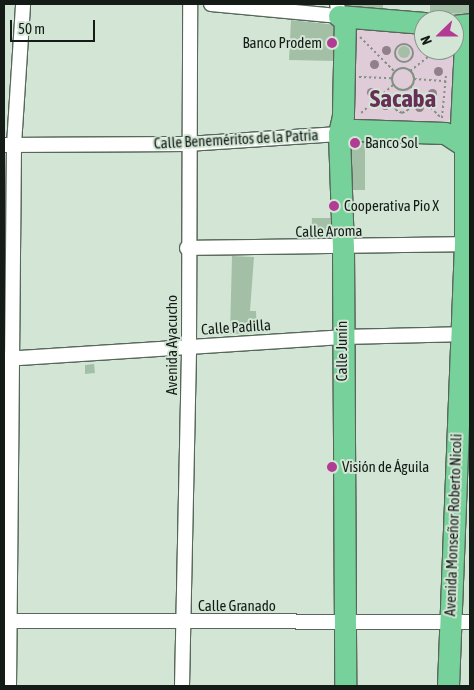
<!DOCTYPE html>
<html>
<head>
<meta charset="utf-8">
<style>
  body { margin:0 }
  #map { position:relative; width:474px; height:690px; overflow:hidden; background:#d3e6d6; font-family:"Asap Condensed",sans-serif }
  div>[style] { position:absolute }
  .green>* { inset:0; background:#e0ccd8 }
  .building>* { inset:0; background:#a3c0a7 }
  .round { border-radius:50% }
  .path>* { height:2px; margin-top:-1px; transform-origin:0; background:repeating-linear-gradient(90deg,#839185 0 2.5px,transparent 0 5px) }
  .path>.ring { margin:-1px; padding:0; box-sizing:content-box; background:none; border:2px solid #839185; border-radius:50% }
  .roads { filter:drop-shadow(1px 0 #57675a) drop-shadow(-1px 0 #57675a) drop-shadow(0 1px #57675a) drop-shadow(0 -1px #57675a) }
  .street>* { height:14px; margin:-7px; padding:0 7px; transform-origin:7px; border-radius:7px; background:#fff }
  .primary>* { height:21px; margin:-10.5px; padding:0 10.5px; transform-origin:10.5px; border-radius:10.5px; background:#77d19a }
  .trees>* { width:9px; height:9px; margin:-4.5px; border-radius:50%; background:#8f8089 }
  .dots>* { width:14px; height:14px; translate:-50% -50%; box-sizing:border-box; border:2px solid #d3e6d6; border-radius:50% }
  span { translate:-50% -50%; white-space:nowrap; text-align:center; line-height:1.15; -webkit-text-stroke:4px #d3e6d6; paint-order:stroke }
  .poi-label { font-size:15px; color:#151c17 }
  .right { translate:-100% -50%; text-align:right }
  .left { translate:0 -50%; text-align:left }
  .street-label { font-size:15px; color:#151c17 }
  .town-label { font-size:25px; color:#682e57; font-weight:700 }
  .frame { position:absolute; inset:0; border:5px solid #151c17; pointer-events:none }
  .north { position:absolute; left:414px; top:10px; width:50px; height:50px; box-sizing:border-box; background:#d3e6d6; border:1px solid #87958a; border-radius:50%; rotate:248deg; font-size:14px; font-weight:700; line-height:20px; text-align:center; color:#151c17 }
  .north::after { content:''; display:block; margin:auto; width:18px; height:22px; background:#b23c93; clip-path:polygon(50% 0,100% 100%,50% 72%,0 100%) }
  .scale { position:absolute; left:10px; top:20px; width:85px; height:22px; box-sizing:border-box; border:2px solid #151c17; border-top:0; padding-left:6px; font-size:15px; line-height:18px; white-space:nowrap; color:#151c17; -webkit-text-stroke:4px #d3e6d6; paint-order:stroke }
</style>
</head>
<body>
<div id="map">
  <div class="green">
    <div style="clip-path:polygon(358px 27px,424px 31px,424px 50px,454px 50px,454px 38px,456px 40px,450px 119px,443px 126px,357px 123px,350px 117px,350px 35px)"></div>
  </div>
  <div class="building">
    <div style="clip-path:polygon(343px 4px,383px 4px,383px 9px,344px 7px)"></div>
    <div style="clip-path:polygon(430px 4px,470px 4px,470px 14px,430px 13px)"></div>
    <div style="clip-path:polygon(291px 20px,337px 25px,337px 61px,289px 60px)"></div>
    <div class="round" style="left:398px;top:46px;width:12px;height:12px"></div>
    <div style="clip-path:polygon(349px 140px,365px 140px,365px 190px,349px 190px)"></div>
    <div style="clip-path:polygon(312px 218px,332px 218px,332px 239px,328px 243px,311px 243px)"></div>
    <div style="clip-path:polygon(232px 256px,254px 257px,250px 311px,256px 311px,257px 333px,230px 334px)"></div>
    <div style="clip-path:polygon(94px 364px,95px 373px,85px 374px,85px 365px)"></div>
  </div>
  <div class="path">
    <div style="left:360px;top:37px;width:49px;rotate:45deg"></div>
    <div class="ring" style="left:395px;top:44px;width:16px;height:16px"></div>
    <div class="ring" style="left:392px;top:68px;width:20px;height:20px"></div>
    <div style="left:410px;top:71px;width:34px;rotate:-38deg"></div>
    <div style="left:359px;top:77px;width:33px;rotate:2deg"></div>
    <div style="left:414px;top:79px;width:32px;rotate:4deg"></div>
    <div style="left:410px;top:86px;width:43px;rotate:45.9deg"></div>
    <div style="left:361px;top:113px;width:43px;rotate:-41.2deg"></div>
    <div style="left:402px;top:113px;width:7px;rotate:-27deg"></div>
    <div style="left:408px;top:110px;width:7px;rotate:-63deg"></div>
    <div style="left:411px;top:104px;width:7px;rotate:-117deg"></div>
    <div style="left:408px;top:98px;width:7px;rotate:-153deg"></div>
    <div style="left:402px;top:113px;width:7px;rotate:-153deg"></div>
    <div style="left:396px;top:110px;width:7px;rotate:-106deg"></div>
    <div style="left:394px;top:103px;width:11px;rotate:-45deg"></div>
    <div style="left:442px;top:118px;width:43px;rotate:-84.7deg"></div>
  </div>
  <div class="roads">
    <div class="street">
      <div style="left:211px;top:4px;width:129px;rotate:5.4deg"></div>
      <div style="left:339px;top:16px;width:12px;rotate:-99deg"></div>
      <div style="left:4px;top:145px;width:183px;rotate:-0.3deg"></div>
      <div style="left:187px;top:144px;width:152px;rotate:-3.8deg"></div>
      <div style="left:187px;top:248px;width:283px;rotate:-0.8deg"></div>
      <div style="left:4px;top:359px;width:339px;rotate:-3.7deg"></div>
      <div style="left:342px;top:337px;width:128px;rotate:-1.3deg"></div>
      <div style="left:4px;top:621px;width:466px;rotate:0.1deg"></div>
      <div style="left:9px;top:686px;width:541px;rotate:-89.47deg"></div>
      <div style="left:14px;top:145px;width:141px;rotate:-86.3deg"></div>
      <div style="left:182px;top:686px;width:340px;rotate:-88.8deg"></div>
      <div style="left:189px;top:346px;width:342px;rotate:-89.8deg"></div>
    </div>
    <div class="primary">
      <div style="left:339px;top:16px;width:85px;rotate:4.7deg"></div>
      <div style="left:345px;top:17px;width:99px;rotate:91.2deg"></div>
      <div style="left:343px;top:116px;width:18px;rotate:103deg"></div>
      <div style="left:339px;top:134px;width:114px;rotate:88deg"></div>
      <div style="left:343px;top:248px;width:438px;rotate:89.7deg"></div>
      <div style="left:454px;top:26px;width:16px;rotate:-7deg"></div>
      <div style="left:339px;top:134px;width:16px;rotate:-14deg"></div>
      <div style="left:355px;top:130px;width:90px;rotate:1.9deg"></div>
      <div style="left:445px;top:133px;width:24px;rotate:33deg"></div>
      <div style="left:448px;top:686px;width:442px;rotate:-87.8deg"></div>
      <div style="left:465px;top:244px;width:98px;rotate:-90deg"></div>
      <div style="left:465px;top:146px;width:20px;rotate:-101deg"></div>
      <div style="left:461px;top:126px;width:81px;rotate:-87.2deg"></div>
      <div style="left:465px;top:45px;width:11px;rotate:-63deg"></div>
    </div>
  </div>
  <div class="trees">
    <div style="left:386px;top:50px"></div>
    <div style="left:374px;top:64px"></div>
    <div style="left:438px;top:71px"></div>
    <div style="left:371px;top:92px"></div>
    <div style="left:432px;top:93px"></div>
    <div style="left:385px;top:105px"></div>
    <div style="left:419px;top:107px"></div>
  </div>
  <div class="dots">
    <div style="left:332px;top:43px;background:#b23c93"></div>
    <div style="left:355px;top:143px;background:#b23c93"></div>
    <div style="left:334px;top:206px;background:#b23c93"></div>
    <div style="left:332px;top:467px;background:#b23c93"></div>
  </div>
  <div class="poi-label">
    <span class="right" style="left:322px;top:43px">Banco Prodem</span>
    <span class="left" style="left:365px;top:143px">Banco Sol</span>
    <span class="left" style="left:344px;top:206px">Cooperativa Pio X</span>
    <span class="left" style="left:342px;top:467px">Visión de Águila</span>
  </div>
  <div class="street-label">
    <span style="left:236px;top:139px;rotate:-3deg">Calle Beneméritos de la Patria</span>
    <span style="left:329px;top:231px;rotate:-1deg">Calle Aroma</span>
    <span style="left:236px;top:327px;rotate:-4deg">Calle Padilla</span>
    <span style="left:172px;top:345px;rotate:-90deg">Avenida Ayacucho</span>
    <span style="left:342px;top:351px;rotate:-90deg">Calle Junín</span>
    <span style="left:453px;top:525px;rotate:-88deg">Avenida Monseñor Roberto Nicoli</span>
    <span style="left:237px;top:606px">Calle Granado</span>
  </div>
  <div class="town-label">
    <span style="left:403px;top:98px">Sacaba</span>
  </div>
  <div class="frame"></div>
  <div class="north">N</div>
  <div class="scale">50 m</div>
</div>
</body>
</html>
